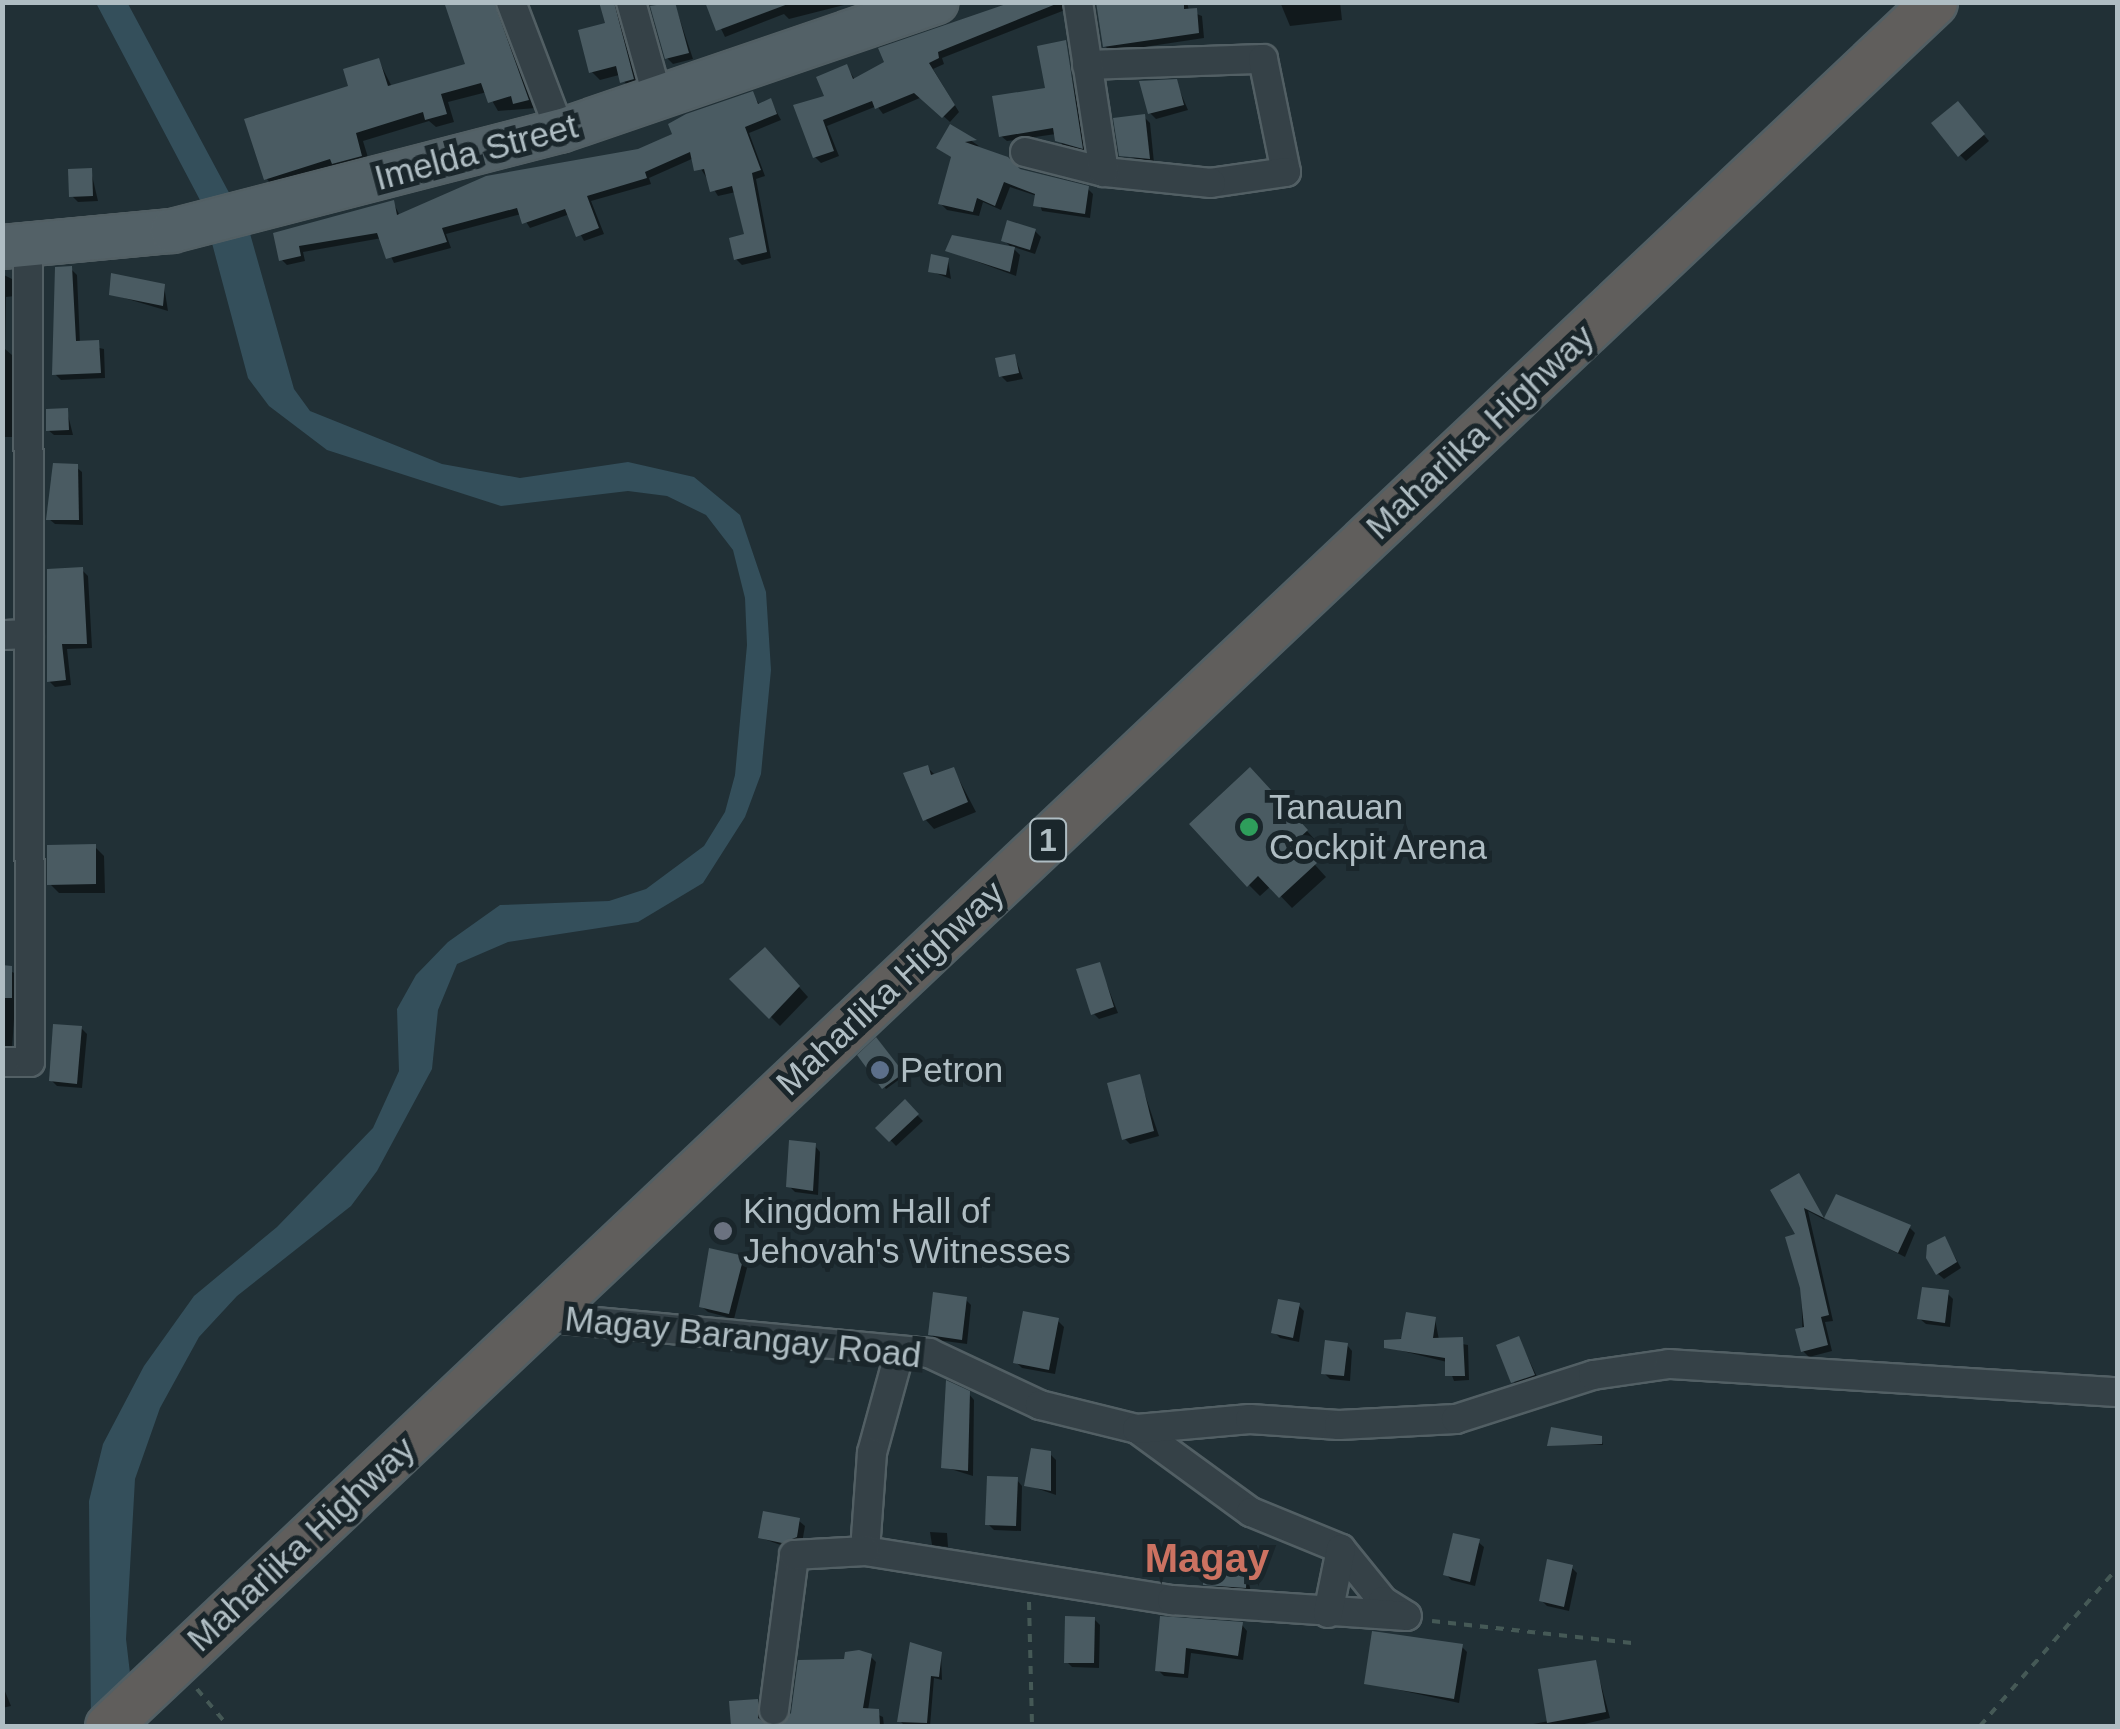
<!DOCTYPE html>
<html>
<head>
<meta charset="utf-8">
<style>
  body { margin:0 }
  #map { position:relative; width:2120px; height:1729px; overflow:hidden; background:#213036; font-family:Helvetica,sans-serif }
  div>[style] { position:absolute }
  .water>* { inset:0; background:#344f5b }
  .shadow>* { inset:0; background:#0007 }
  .building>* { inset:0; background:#4a5b62 }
  .path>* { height:4px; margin-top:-2px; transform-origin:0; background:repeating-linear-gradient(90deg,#455956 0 8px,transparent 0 16px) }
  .roads { filter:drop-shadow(2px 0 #525f64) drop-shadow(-2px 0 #525f64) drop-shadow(0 2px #525f64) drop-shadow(0 -2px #525f64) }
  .minor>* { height:28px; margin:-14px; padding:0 14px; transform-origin:14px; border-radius:14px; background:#354147 }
  .primary>* { height:42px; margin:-21px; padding:0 21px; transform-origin:21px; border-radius:21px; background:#536167 }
  .trunk>* { height:45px; margin:-22.5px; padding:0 22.5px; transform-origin:22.5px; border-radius:22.5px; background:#605e5c }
  .dots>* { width:28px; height:28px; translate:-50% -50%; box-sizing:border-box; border:5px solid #1a262b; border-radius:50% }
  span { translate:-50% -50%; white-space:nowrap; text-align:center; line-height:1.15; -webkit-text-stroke:10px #1a262b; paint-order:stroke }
  .shield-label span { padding:2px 8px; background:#1a262b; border:2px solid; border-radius:8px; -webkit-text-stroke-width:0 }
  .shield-label { font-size:32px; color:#afbdc3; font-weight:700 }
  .street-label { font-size:35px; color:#afbdc3 }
  .poi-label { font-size:35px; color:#afbdc3 }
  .left { translate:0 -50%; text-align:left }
  .quarter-label { font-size:40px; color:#cc7261; font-weight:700 }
  .frame { position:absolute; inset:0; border:5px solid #afbdc3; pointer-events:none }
</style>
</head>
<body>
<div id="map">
  <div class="water">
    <div style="clip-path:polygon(127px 2px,249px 230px,294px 389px,310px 411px,442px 464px,520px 478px,628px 462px,694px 477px,740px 515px,766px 592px,771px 670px,761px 774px,745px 817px,703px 883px,638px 922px,508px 942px,457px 964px,438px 1010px,432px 1069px,377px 1171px,351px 1206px,237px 1296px,199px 1337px,160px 1408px,135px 1479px,126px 1639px,131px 1682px,91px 1726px,89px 1501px,103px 1444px,144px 1366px,194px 1296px,277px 1227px,373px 1128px,399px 1071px,397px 1009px,416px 975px,448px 942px,500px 905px,609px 901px,646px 889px,704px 846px,725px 812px,735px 775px,747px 645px,745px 598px,733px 550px,706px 515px,667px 496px,628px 491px,501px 506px,327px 450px,269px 406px,248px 378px,201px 202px,96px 3px)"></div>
  </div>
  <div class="shadow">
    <div style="clip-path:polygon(447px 2px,501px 2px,536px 108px,498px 111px,487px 92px,448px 102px,454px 122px,436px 127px,429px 121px,363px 141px,370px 164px,274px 187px,266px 178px,379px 61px,392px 87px,468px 65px)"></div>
    <div style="clip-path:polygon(674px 2px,693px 59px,673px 64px,667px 58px)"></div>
    <div style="clip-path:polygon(708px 2px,847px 2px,848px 4px,789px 19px,784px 14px,725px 37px)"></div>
    <div style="clip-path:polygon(1018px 2px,1065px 2px,1065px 10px,942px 58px,944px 64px,933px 69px,959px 112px,950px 122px,922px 97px,883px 114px,877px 106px,827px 126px,839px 156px,821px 163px,815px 157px,827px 97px,847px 67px,855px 80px)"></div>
    <div style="clip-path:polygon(1116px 2px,1187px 2px,1189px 11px,1202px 16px,1204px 38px,1111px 52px,1105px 46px)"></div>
    <div style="clip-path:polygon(1280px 2px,1340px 2px,1342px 20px,1290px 26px)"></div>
    <div style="clip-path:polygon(613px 3px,622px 12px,641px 87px,631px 90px,619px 75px,600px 80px,591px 71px)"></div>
    <div style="clip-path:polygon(1065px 43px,1087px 152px,1063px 146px,1056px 134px,1007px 141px,1001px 136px,1048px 90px)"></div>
    <div style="clip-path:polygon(1176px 82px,1188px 110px,1156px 119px,1150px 113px)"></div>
    <div style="clip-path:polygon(752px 94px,760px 105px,771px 101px,781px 120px,749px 133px,765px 176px,756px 179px,771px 258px,742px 265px,736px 259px,747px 236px,736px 192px,718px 196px,694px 158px,649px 178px,651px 184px,591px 201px,604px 234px,584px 241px,570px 214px,530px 228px,521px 214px,446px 234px,451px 248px,394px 263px,382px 238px,303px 252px,305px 261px,287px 265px,281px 259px,276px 235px,393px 202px,400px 216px,638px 151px)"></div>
    <div style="clip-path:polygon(1963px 110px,1989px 141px,1966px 161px,1960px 155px)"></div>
    <div style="clip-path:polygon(1144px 117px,1150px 123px,1154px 163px,1122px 155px)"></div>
    <div style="clip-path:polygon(951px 127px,979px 146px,972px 147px,1019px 171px,1087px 188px,1093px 194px,1090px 218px,1042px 211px,1037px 196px,1010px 187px,1001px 210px,983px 202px,979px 216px,947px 210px,941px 204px,953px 158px,945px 153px)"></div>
    <div style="clip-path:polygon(91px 171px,98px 201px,78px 202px,72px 196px)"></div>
    <div style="clip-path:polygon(1035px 231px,1041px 237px,1035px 254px,1011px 246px,1020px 255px,1016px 276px,948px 251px,1013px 249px,1004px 240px)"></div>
    <div style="clip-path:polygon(948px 260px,951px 279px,930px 271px)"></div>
    <div style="clip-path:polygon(71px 269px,77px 275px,80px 344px,104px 349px,105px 378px,61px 380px,55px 374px)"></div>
    <div style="clip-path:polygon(2px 274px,14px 280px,15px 296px,6px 297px,5px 349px,12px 355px,16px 397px,12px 437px,2px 437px)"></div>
    <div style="clip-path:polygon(164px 286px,168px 311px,111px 294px)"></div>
    <div style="clip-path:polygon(1015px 357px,1023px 379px,1007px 382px,1001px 376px)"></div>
    <div style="clip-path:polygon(67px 411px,73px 435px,54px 435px,48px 430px)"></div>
    <div style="clip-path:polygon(76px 467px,82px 472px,83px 525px,55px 524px,49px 519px)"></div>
    <div style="clip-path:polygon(82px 570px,88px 576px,92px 648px,67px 649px,71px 685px,55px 687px,49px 681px)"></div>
    <div style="clip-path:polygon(928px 768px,936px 776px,954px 770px,976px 812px,934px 829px,925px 819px)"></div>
    <div style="clip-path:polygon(1262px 782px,1318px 843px,1306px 855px,1326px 877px,1292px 908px,1271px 886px,1260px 896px,1249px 885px)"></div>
    <div style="clip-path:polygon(95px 847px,104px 856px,105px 893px,59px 893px,50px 884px)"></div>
    <div style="clip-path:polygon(774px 959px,808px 997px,780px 1026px,733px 979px)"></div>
    <div style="clip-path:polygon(1099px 965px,1118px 1013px,1099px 1019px,1093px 1013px)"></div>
    <div style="clip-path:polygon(2px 968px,17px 974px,12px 1049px,2px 1050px)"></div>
    <div style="clip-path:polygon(81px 1028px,87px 1034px,82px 1088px,57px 1086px,51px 1080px)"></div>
    <div style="clip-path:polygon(876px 1040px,904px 1076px,886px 1089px,860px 1055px)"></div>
    <div style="clip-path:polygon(1139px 1077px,1159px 1136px,1130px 1144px,1124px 1138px)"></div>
    <div style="clip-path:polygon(905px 1103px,923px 1121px,896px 1146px,879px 1128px)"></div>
    <div style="clip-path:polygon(815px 1146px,820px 1152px,818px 1195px,795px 1192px,789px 1186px)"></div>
    <div style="clip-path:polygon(1798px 1176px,1825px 1220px,1808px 1211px,1833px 1321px,1825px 1322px,1832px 1351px,1809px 1357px,1803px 1351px)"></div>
    <div style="clip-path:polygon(1828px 1218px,1910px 1228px,1915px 1233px,1905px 1257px)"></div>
    <div style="clip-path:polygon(1945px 1239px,1961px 1268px,1944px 1279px,1938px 1274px)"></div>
    <div style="clip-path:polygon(742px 1258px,748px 1264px,734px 1319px,708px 1312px,702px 1307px)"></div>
    <div style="clip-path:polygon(1947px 1293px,1953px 1299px,1950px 1327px,1926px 1324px,1920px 1319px)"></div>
    <div style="clip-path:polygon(965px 1299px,971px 1305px,967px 1344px,937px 1340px,931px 1334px)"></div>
    <div style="clip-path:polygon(1298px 1305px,1304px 1311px,1299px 1342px,1280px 1338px,1274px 1332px)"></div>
    <div style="clip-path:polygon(1435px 1319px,1439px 1340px,1468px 1345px,1469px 1380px,1454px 1381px,1447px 1362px,1386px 1347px)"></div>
    <div style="clip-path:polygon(1058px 1321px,1064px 1327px,1055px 1374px,1022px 1368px,1016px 1362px)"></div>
    <div style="clip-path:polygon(1519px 1339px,1539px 1381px,1519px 1387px,1513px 1381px)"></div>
    <div style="clip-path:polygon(1347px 1345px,1352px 1351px,1350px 1381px,1330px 1379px,1324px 1373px)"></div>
    <div style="clip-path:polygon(968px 1393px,974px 1400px,973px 1476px,944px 1467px)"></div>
    <div style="clip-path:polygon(1601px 1438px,1603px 1445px,1549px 1445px)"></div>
    <div style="clip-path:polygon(1050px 1454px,1056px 1460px,1056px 1495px,1027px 1485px)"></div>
    <div style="clip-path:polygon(1017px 1480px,1022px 1486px,1021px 1531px,994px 1530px,988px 1524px)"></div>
    <div style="clip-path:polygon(799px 1521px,805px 1526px,802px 1543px,789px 1548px,761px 1538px)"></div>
    <div style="clip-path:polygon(930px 1532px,947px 1533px,948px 1547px,932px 1545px)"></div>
    <div style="clip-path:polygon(1478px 1542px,1484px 1547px,1475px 1586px,1451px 1580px,1446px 1574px)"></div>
    <div style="clip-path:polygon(1571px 1567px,1577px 1573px,1569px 1611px,1547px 1606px,1541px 1600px)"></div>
    <div style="clip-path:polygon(1246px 1570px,1251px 1592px,1205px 1584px)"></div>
    <div style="clip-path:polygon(1162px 1618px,1242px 1625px,1247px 1631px,1243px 1660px,1191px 1653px,1188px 1678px,1164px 1676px,1158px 1670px)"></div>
    <div style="clip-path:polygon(1094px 1619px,1100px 1625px,1099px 1668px,1072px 1667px,1067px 1662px)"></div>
    <div style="clip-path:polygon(1462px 1647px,1467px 1652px,1459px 1703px,1367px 1683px)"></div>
    <div style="clip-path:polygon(941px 1654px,942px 1680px,934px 1678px,930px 1726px,904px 1725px,900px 1721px)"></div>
    <div style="clip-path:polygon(871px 1657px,876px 1662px,868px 1710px,883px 1717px,884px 1726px,783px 1726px,847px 1661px)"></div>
    <div style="clip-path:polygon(1595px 1662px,1610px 1718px,1576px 1726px,1523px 1726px,1549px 1721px)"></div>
    <div style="clip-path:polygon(2px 1684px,11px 1706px,2px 1708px)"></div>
    <div style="clip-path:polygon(757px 1702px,767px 1726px,733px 1726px,732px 1704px)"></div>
  </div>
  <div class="building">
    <div style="clip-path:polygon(444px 2px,494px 2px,529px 100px,513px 104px,511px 96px,488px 103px,481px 83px,441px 94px,447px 114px,425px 120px,423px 112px,356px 133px,362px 156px,332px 164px,330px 159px,264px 180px,244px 119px,348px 86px,343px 69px,379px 58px,388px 86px,465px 64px)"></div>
    <div style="clip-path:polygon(599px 2px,614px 2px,634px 79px,620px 83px,616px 66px,589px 73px,578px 30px,605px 23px)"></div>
    <div style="clip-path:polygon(675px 2px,689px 53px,665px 59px,650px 6px)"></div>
    <div style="clip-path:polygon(705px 2px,788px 2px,788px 4px,716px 31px)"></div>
    <div style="clip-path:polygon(1012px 2px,1061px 2px,938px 52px,939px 58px,929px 63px,955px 105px,942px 118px,914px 93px,875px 109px,872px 101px,823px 120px,834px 151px,813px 158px,793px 105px,824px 96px,816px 77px,847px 64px,853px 79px,884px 62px,878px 48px)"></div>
    <div style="clip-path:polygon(1096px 2px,1184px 2px,1184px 9px,1197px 8px,1199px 33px,1103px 47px)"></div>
    <div style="clip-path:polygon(1066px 40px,1083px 149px,1055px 141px,1053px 128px,999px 137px,992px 96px,1045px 88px,1037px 46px)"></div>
    <div style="clip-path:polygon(1177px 79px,1184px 105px,1148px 114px,1139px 81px)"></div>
    <div style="clip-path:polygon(753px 91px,758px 104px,771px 98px,777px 114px,745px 127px,761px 170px,752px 173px,767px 252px,734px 260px,729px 238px,744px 234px,732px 186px,710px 192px,704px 169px,694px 171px,690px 152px,645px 172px,647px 178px,587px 196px,599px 228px,576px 237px,565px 209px,522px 224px,517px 208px,442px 228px,447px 242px,386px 259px,377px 233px,299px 246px,301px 256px,279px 261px,273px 233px,394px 200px,397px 215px,486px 176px,638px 149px,672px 134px,668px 124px,686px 114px)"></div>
    <div style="clip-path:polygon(1958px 101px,1985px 134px,1958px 157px,1931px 123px)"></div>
    <div style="clip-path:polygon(1145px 114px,1150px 159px,1119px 156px,1113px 118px)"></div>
    <div style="clip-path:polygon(950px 124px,977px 140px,965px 142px,1008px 157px,1020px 169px,1089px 186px,1085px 214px,1033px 206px,1035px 194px,1004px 182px,995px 206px,977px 198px,973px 212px,938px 204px,951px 157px,936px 148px)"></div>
    <div style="clip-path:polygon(92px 168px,93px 196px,69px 197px,68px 169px)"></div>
    <div style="clip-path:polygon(1007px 220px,1036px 229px,1030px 250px,1001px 241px)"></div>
    <div style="clip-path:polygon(952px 235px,1015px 247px,1010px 272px,945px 251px)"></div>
    <div style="clip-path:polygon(931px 254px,949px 258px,946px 275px,928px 272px)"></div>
    <div style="clip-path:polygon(72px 266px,76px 341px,99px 340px,101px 373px,52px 375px,55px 267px)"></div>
    <div style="clip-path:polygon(111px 273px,165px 284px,163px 306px,109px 295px)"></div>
    <div style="clip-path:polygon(1015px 354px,1019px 373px,999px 377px,995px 358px)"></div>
    <div style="clip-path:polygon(68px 408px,69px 430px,46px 431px,46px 409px)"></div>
    <div style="clip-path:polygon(53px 463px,78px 464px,79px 520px,46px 520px)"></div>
    <div style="clip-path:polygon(83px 567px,87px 644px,62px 644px,66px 680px,47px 682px,47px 569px)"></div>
    <div style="clip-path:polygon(928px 765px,931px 775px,954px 767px,968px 802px,923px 821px,903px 773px)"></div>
    <div style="clip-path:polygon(1250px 767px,1308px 830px,1296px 841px,1317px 863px,1279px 898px,1258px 876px,1247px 887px,1189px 824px)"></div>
    <div style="clip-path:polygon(96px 844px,96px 884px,47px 885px,47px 845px)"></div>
    <div style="clip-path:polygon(765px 947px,800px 986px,769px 1019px,729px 979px)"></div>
    <div style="clip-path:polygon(1100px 962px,1114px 1007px,1091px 1015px,1076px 969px)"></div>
    <div style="clip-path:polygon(2px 965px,12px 966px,12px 998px,2px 998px)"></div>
    <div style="clip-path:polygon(53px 1024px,82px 1026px,77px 1084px,49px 1081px)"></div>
    <div style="clip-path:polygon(876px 1037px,904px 1073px,882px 1089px,857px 1055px)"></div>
    <div style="clip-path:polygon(1140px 1074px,1154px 1131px,1122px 1140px,1107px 1083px)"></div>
    <div style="clip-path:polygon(905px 1099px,919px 1114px,889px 1142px,875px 1128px)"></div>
    <div style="clip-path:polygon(789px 1140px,816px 1143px,813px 1191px,786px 1187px)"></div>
    <div style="clip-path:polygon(1799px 1173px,1824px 1218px,1804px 1208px,1829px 1315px,1821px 1317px,1828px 1345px,1801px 1352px,1795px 1329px,1804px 1327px,1800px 1288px,1785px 1237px,1795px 1234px,1770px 1190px)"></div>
    <div style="clip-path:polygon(1836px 1194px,1911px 1225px,1898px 1253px,1824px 1218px)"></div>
    <div style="clip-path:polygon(1945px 1236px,1957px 1262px,1936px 1275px,1926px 1258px,1927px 1245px)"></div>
    <div style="clip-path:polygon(709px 1248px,744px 1256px,729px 1314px,699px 1307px)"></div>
    <div style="clip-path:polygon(1922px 1287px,1949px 1290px,1945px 1323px,1917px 1319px)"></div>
    <div style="clip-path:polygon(933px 1292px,967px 1297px,962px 1340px,928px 1335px)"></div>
    <div style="clip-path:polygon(1278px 1299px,1300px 1303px,1293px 1338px,1271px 1333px)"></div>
    <div style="clip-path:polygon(1023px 1311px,1059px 1318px,1049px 1370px,1013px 1363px)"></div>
    <div style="clip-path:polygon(1406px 1312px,1436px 1317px,1433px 1338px,1463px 1337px,1465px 1376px,1445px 1376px,1445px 1358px,1384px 1348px,1384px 1340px,1401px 1339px)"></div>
    <div style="clip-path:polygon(1519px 1336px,1535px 1375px,1511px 1383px,1496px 1345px)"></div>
    <div style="clip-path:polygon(1325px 1340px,1348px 1343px,1344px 1376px,1321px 1374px)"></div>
    <div style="clip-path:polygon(946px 1380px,970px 1391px,968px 1471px,941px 1468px)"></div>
    <div style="clip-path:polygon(1551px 1427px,1602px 1436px,1602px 1444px,1547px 1446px)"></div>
    <div style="clip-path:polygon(1031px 1448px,1051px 1451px,1051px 1491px,1024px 1486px)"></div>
    <div style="clip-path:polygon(987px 1476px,1018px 1477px,1016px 1526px,985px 1525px)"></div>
    <div style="clip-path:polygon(763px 1511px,800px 1518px,797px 1537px,782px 1543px,758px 1538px)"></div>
    <div style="clip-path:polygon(1453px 1533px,1480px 1539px,1470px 1582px,1443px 1575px)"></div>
    <div style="clip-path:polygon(1547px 1559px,1573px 1565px,1564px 1607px,1539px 1601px)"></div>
    <div style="clip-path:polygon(1204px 1564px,1247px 1568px,1246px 1588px,1203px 1585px)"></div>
    <div style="clip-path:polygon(1065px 1616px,1095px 1617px,1094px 1663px,1064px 1663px)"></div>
    <div style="clip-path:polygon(1160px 1616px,1243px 1622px,1238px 1656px,1186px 1648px,1184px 1674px,1155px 1671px)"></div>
    <div style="clip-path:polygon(1372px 1631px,1463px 1644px,1454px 1699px,1364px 1684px)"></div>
    <div style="clip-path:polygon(910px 1642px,942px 1652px,939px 1677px,931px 1676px,927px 1723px,897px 1722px)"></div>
    <div style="clip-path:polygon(859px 1650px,872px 1654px,863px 1708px,879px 1709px,880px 1726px,779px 1726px,791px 1713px,798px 1660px,844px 1659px,845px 1652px)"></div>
    <div style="clip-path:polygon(1596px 1660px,1606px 1712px,1547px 1723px,1538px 1669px)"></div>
    <div style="clip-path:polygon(758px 1699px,758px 1718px,769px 1726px,731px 1726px,729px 1701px)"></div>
  </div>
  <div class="path">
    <div style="left:1029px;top:1602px;width:124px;rotate:88.6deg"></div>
    <div style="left:1432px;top:1621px;width:201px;rotate:6.3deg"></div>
    <div style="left:197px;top:1689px;width:48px;rotate:50deg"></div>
    <div style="left:1980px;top:1726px;width:211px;rotate:-49deg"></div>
  </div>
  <div class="roads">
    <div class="minor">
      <div style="left:511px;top:2px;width:138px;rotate:69.2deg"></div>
      <div style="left:631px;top:2px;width:101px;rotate:74.4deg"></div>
      <div style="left:1087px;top:65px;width:176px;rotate:-2deg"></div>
      <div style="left:1263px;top:59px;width:115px;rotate:78.5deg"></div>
      <div style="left:1286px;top:172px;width:76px;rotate:171.7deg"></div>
      <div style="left:1211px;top:183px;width:108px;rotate:-174.1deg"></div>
      <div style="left:1025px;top:152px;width:81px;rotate:14.2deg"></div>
      <div style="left:1104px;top:172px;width:172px;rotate:-98.7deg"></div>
      <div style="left:2px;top:635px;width:27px;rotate:-2deg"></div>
      <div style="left:2px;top:1062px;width:28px"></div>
      <div style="left:30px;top:1062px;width:817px;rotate:-90.14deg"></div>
      <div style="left:542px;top:1317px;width:389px;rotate:5.3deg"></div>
      <div style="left:929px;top:1353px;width:123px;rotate:25.1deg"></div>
      <div style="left:1040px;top:1405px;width:100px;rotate:13.9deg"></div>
      <div style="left:1137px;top:1429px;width:141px;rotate:36.1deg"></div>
      <div style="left:1251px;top:1512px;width:97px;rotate:22.3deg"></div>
      <div style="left:1341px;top:1549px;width:67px;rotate:51.1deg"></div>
      <div style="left:1383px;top:1601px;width:28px;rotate:32deg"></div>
      <div style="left:900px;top:1351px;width:106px;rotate:105.4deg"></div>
      <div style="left:872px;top:1453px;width:98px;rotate:94.1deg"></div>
      <div style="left:865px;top:1551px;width:311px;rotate:9.1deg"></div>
      <div style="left:1172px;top:1600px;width:235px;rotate:3.9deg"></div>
      <div style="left:1137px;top:1429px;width:113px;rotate:-5.1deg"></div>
      <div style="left:1250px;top:1419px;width:89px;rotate:3.9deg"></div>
      <div style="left:1339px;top:1425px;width:117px;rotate:-2.9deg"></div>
      <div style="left:1456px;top:1419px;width:144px;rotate:-17.8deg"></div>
      <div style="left:1593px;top:1375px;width:77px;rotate:-8.2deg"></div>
      <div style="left:1669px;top:1364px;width:450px;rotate:3.6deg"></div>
      <div style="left:1328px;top:1613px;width:65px;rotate:-78.5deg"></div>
      <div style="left:774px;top:1710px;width:156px;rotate:-82.6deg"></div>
      <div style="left:794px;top:1555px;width:71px;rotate:-3.2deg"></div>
    </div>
    <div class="primary">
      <div style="left:2px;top:247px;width:171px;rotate:-5.4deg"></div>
      <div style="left:172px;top:231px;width:401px;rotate:-14.5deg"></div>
      <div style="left:560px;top:131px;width:398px;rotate:-18.9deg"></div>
    </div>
    <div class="trunk">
      <div style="left:108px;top:1726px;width:2511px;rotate:-43.35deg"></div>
    </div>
  </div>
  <div class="dots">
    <div style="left:1249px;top:827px;background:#2e9e5b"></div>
    <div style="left:880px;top:1070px;background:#5c6f8a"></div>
    <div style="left:723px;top:1231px;background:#6b7280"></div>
  </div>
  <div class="shield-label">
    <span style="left:1048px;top:840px">1</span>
  </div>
  <div class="street-label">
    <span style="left:476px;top:152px;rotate:-15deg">Imelda Street</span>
    <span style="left:1480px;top:432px;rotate:-43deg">Maharlika Highway</span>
    <span style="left:890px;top:988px;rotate:-43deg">Maharlika Highway</span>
    <span style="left:743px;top:1337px;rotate:6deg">Magay Barangay Road</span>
    <span style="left:301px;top:1544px;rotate:-43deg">Maharlika Highway</span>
  </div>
  <div class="poi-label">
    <span class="left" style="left:1269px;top:827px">Tanauan<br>Cockpit Arena</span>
    <span class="left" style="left:900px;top:1070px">Petron</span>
    <span class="left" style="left:743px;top:1231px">Kingdom Hall of<br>Jehovah's Witnesses</span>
  </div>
  <div class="quarter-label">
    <span style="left:1207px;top:1558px">Magay</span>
  </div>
  <div class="frame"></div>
</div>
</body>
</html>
